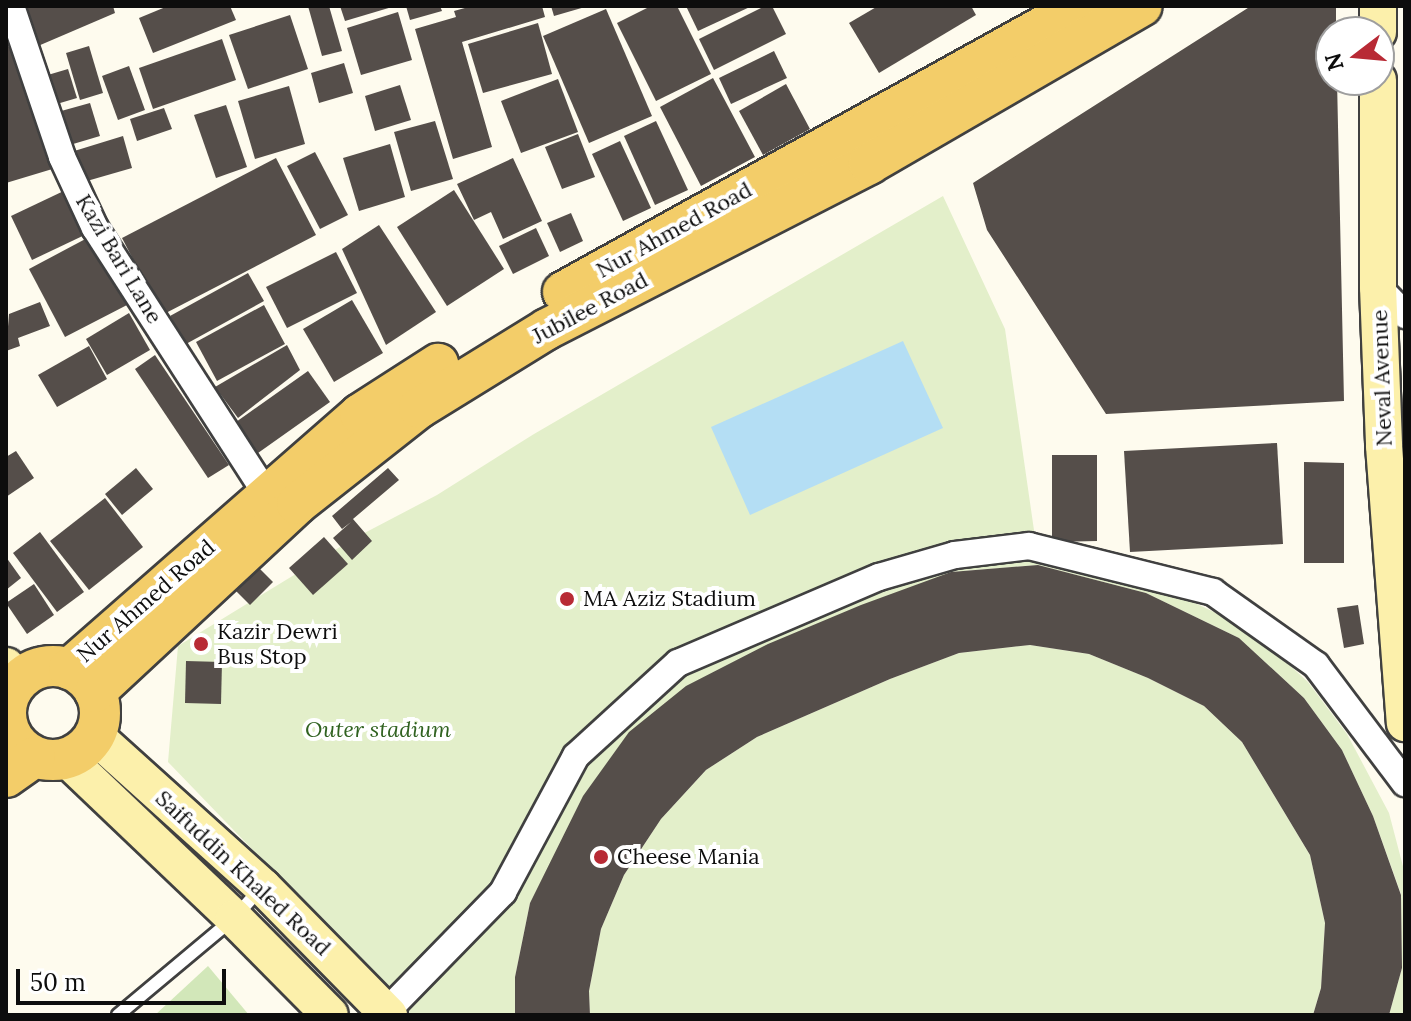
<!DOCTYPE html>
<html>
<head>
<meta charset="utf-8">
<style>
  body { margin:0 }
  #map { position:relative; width:1411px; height:1021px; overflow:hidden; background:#fefbee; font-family:Lora,serif }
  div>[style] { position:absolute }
  .green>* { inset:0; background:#d2e7b9 }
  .pitch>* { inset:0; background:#e3efca }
  .water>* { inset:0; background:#b4def4 }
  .building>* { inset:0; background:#554e4a }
  .roads { filter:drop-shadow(2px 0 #404040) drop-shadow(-2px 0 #404040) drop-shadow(0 2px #404040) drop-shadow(0 -2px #404040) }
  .service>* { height:12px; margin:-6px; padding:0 6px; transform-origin:6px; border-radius:6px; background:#fff }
  .minor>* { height:26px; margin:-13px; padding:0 13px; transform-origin:13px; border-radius:13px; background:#fff }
  .secondary>* { height:36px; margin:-18px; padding:0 18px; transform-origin:18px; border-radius:18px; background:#fcf0ab }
  .primary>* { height:40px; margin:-20px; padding:0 20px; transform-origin:20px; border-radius:20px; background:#f3cd69 }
  .primary>.ring { margin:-20px; padding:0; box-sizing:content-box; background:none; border:40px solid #f3cd69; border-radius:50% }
  .dots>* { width:22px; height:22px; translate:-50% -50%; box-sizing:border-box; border:4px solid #fff; border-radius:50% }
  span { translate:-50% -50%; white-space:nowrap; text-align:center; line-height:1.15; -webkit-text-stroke:8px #fff; paint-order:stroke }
  .street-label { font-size:22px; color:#0d0d0d }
  .poi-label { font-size:22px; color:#0d0d0d }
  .left { translate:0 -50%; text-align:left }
  .park-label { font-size:22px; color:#306220; font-style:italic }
  .frame { position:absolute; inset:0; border:8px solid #0d0d0d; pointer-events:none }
  .north { position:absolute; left:1315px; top:16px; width:80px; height:80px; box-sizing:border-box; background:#fff; border:2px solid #9e9e9e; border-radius:50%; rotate:254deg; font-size:22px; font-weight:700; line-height:32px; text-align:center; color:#0d0d0d }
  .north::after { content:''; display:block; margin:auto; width:28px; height:36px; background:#b82a35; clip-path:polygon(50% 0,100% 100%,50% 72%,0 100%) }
  .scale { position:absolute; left:16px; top:969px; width:210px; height:36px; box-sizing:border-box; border:4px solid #0d0d0d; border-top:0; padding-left:10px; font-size:24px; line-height:28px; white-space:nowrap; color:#0d0d0d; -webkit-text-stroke:6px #fff; paint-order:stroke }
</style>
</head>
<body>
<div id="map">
  <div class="green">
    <div style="clip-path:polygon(208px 966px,249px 1015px,155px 1015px)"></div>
  </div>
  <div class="pitch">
    <div style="clip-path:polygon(943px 196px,1005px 329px,1038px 558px,1144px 579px,1250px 629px,1308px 682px,1347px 734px,1389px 813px,1405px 874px,1403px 1015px,1389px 1015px,1402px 968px,1401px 894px,1373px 816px,1342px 750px,1304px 698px,1239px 638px,1146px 593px,1038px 565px,951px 572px,559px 847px,530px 903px,515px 977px,515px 1015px,412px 1015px,168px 762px,178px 646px,353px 539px,437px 495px,534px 434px)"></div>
    <div style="clip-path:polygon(1030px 645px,1089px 654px,1148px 678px,1204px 706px,1242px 742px,1310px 855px,1325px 923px,1321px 988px,1313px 1015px,590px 1015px,589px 991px,601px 929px,624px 875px,661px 819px,706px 770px,757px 737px,890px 679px,959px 653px)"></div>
  </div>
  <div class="water">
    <div style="clip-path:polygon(903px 341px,943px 428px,750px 515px,711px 427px)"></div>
  </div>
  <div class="building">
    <div style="clip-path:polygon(21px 6px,113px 6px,115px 13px,38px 46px)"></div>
    <div style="clip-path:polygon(168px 6px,230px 6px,236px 20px,153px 53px,139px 18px)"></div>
    <div style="clip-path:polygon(308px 6px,329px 6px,342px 51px,322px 56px)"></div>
    <div style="clip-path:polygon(340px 6px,391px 6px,392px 7px,345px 21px)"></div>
    <div style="clip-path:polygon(406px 6px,440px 6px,442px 11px,410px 20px)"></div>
    <div style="clip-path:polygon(472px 6px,542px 6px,545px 17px,462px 42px,492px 147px,453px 159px,415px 29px,456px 17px,454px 11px)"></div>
    <div style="clip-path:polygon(551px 6px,585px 6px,585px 7px,554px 16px)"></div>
    <div style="clip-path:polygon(651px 6px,677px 6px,711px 74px,656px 101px,617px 23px)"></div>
    <div style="clip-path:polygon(686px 6px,752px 6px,698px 31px)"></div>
    <div style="clip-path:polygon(765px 6px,772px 6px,786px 34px,714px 70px,699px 39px)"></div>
    <div style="clip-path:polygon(878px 6px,971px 6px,976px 15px,879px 73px,849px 23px)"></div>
    <div style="clip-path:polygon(1251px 6px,1336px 6px,1336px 32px,1331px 32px,1331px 80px,1337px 80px,1344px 401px,1106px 414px,987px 230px,973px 183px)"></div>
    <div style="clip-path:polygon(606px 9px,652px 116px,589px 143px,543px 36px)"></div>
    <div style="clip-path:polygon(398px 12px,412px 60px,361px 75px,347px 28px)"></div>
    <div style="clip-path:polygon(290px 15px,308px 69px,248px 89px,229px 35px)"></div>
    <div style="clip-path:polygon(538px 23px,552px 74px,483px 93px,468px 44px)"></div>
    <div style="clip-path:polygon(222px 39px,236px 80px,153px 109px,139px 68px)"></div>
    <div style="clip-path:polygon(6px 40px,59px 167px,6px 183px)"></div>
    <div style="clip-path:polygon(89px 46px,103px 93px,80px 100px,66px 53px)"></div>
    <div style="clip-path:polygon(774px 51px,787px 78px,731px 104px,719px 78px)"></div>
    <div style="clip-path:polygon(344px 63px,353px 93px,319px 103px,311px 73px)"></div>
    <div style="clip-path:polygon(129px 66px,145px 110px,118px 120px,102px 76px)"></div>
    <div style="clip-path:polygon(68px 69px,77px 98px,50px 106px,41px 77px)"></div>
    <div style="clip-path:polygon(713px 78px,755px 157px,701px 186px,660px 107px)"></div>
    <div style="clip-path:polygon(558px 79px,578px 132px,521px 153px,501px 101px)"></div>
    <div style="clip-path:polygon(786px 84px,810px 129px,763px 155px,739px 111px)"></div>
    <div style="clip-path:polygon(400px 85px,411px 120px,375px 131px,365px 96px)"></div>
    <div style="clip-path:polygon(289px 86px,305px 144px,255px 159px,238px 101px)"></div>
    <div style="clip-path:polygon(90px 103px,100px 136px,63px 147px,54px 113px)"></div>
    <div style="clip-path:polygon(226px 105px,247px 167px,216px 178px,194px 115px)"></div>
    <div style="clip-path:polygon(164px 108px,172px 129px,137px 141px,130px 119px)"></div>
    <div style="clip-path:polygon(435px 121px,453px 179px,411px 191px,394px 132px)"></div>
    <div style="clip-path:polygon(656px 121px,688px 190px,655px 205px,624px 136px)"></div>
    <div style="clip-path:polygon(578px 134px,595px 177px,562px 189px,545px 147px)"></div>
    <div style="clip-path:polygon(123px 136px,132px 168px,80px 183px,71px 152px)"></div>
    <div style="clip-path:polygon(620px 141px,651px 208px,623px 221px,592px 154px)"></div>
    <div style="clip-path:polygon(390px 144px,405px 197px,359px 211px,343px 158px)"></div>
    <div style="clip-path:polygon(315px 152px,348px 215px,320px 229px,287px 166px)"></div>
    <div style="clip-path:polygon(276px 158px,316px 235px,162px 315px,122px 238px)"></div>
    <div style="clip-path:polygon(513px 158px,542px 221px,503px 239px,491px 212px,474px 220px,457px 184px)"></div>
    <div style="clip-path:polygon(70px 188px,91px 232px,32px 260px,11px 216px)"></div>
    <div style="clip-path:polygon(454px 190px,504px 269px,447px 306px,397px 227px)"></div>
    <div style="clip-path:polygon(571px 213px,583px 241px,560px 252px,547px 223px)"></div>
    <div style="clip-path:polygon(379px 225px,436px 312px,386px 345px,342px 249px)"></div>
    <div style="clip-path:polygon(536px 228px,549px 256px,513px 274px,499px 246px)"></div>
    <div style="clip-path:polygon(91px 236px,127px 305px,65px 337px,29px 269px)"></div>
    <div style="clip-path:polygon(336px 252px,357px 293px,287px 328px,266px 287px)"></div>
    <div style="clip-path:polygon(248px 273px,264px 301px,186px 344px,170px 316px)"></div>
    <div style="clip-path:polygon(352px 300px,383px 353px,334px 382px,303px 329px)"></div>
    <div style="clip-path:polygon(40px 302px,50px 326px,18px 338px,20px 346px,6px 351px,9px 314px)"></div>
    <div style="clip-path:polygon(264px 305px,285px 344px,217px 381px,196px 342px)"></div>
    <div style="clip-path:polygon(129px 313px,150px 350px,107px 375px,86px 339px)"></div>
    <div style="clip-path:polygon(287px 345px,300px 370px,238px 418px,215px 387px)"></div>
    <div style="clip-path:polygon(89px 346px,107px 379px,57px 407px,38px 375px)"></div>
    <div style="clip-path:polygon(155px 355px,229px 465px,208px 478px,135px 369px)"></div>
    <div style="clip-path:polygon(308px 371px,330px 402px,258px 453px,236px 422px)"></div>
    <div style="clip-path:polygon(1277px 443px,1283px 544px,1130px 552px,1124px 451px)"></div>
    <div style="clip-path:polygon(16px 451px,34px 478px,6px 497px,6px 457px)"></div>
    <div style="clip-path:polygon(1052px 455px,1097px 455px,1097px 541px,1052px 542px)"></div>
    <div style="clip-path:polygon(1304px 462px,1344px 463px,1344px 563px,1304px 563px)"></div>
    <div style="clip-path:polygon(136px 468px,153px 489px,122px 515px,105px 494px)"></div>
    <div style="clip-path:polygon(388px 468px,399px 480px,353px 519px,372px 541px,352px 560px,333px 538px,351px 522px,342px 529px,332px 516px)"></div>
    <div style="clip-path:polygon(105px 498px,143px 547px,89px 590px,50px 541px)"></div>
    <div style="clip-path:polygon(40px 532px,84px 592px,57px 612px,13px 553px)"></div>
    <div style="clip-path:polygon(324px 537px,348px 564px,313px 595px,289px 568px)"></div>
    <div style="clip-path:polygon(6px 557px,21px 578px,6px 590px)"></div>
    <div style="clip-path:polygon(1038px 565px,1146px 593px,1239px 638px,1304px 698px,1342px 750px,1373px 816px,1401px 895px,1402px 968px,1389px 1015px,1313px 1015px,1321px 988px,1325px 923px,1310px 855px,1242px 742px,1204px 706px,1148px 678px,1089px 654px,1030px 645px,959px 653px,890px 679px,757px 737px,706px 770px,661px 819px,624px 875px,601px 929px,589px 991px,590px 1015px,515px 1015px,515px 977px,530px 903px,583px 796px,629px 732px,686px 686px,768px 644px,861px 605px,951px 572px)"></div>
    <div style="clip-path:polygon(259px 568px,273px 582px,250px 605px,236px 591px)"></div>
    <div style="clip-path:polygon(34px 584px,54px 615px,27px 634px,6px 603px)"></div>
    <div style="clip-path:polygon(1358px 605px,1364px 644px,1344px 648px,1337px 608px)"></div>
    <div style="clip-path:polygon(186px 661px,222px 662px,221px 704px,185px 703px)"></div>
  </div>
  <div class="roads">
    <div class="service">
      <div style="left:118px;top:1015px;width:151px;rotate:-39.9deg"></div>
      <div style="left:234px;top:918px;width:38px;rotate:-48deg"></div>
    </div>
    <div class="minor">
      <div style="left:11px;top:6px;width:159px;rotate:71.3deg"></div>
      <div style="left:62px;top:157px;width:78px;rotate:65.1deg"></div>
      <div style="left:95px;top:228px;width:315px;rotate:57.2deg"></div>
      <div style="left:1378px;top:287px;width:39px;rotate:46deg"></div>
      <div style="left:386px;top:1012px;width:168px;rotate:-45.7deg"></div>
      <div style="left:503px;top:892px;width:154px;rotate:-61.8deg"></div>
      <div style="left:576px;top:756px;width:138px;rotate:-42.4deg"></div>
      <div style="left:678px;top:663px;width:219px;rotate:-23.2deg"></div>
      <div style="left:879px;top:577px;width:79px;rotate:-16.1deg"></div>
      <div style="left:955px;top:555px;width:75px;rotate:-6.9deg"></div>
      <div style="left:1029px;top:546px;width:190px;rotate:14deg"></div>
      <div style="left:1213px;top:592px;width:126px;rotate:35.3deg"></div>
      <div style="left:1316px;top:665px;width:148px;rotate:53deg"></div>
    </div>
    <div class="secondary">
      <div style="left:1378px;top:32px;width:26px;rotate:-90deg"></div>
      <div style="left:1378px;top:80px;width:207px;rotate:90deg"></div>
      <div style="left:1378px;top:287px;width:159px;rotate:87.8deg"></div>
      <div style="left:1384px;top:446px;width:278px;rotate:85.7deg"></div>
      <div style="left:6px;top:666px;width:20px;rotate:49deg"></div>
      <div style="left:94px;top:735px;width:227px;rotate:42deg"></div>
      <div style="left:263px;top:887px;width:180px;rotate:45.5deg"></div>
      <div style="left:66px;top:758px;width:232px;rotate:43.6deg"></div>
      <div style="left:234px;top:918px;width:136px;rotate:45.3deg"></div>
    </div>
    <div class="primary">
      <div style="left:563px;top:292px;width:591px;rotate:-28.95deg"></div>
      <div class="ring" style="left:6px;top:666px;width:54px;height:54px"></div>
      <div style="left:69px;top:669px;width:387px;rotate:-41.2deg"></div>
      <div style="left:360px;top:414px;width:93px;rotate:-32.7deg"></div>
      <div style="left:95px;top:692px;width:276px;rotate:-42.9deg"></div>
      <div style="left:297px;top:504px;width:155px;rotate:-38.2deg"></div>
      <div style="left:419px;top:408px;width:150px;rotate:-31.7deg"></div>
      <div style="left:547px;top:329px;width:362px;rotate:-27.1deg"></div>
      <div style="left:869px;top:164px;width:315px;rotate:-30.1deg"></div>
      <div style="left:6px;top:777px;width:35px;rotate:-35deg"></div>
    </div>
  </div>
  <div class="dots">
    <div style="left:567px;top:599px;background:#b82a35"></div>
    <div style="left:201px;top:644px;background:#b82a35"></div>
    <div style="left:601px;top:857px;background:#b82a35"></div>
  </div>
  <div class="street-label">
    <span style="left:674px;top:230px;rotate:-29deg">Nur Ahmed Road</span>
    <span style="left:119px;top:259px;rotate:59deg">Kazi Bari Lane</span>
    <span style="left:590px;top:308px;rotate:-28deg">Jubilee Road</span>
    <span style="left:1382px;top:378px;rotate:-92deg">Neval Avenue</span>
    <span style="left:146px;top:601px;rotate:-41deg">Nur Ahmed Road</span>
    <span style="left:243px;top:873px;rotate:43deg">Saifuddin Khaled Road</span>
  </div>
  <div class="poi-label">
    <span class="left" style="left:583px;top:599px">MA Aziz Stadium</span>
    <span class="left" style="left:217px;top:644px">Kazir Dewri<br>Bus Stop</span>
    <span class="left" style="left:617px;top:857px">Cheese Mania</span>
  </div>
  <div class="park-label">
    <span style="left:378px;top:730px">Outer stadium</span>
  </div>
  <div class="frame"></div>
  <div class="north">N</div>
  <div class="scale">50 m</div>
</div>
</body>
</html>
